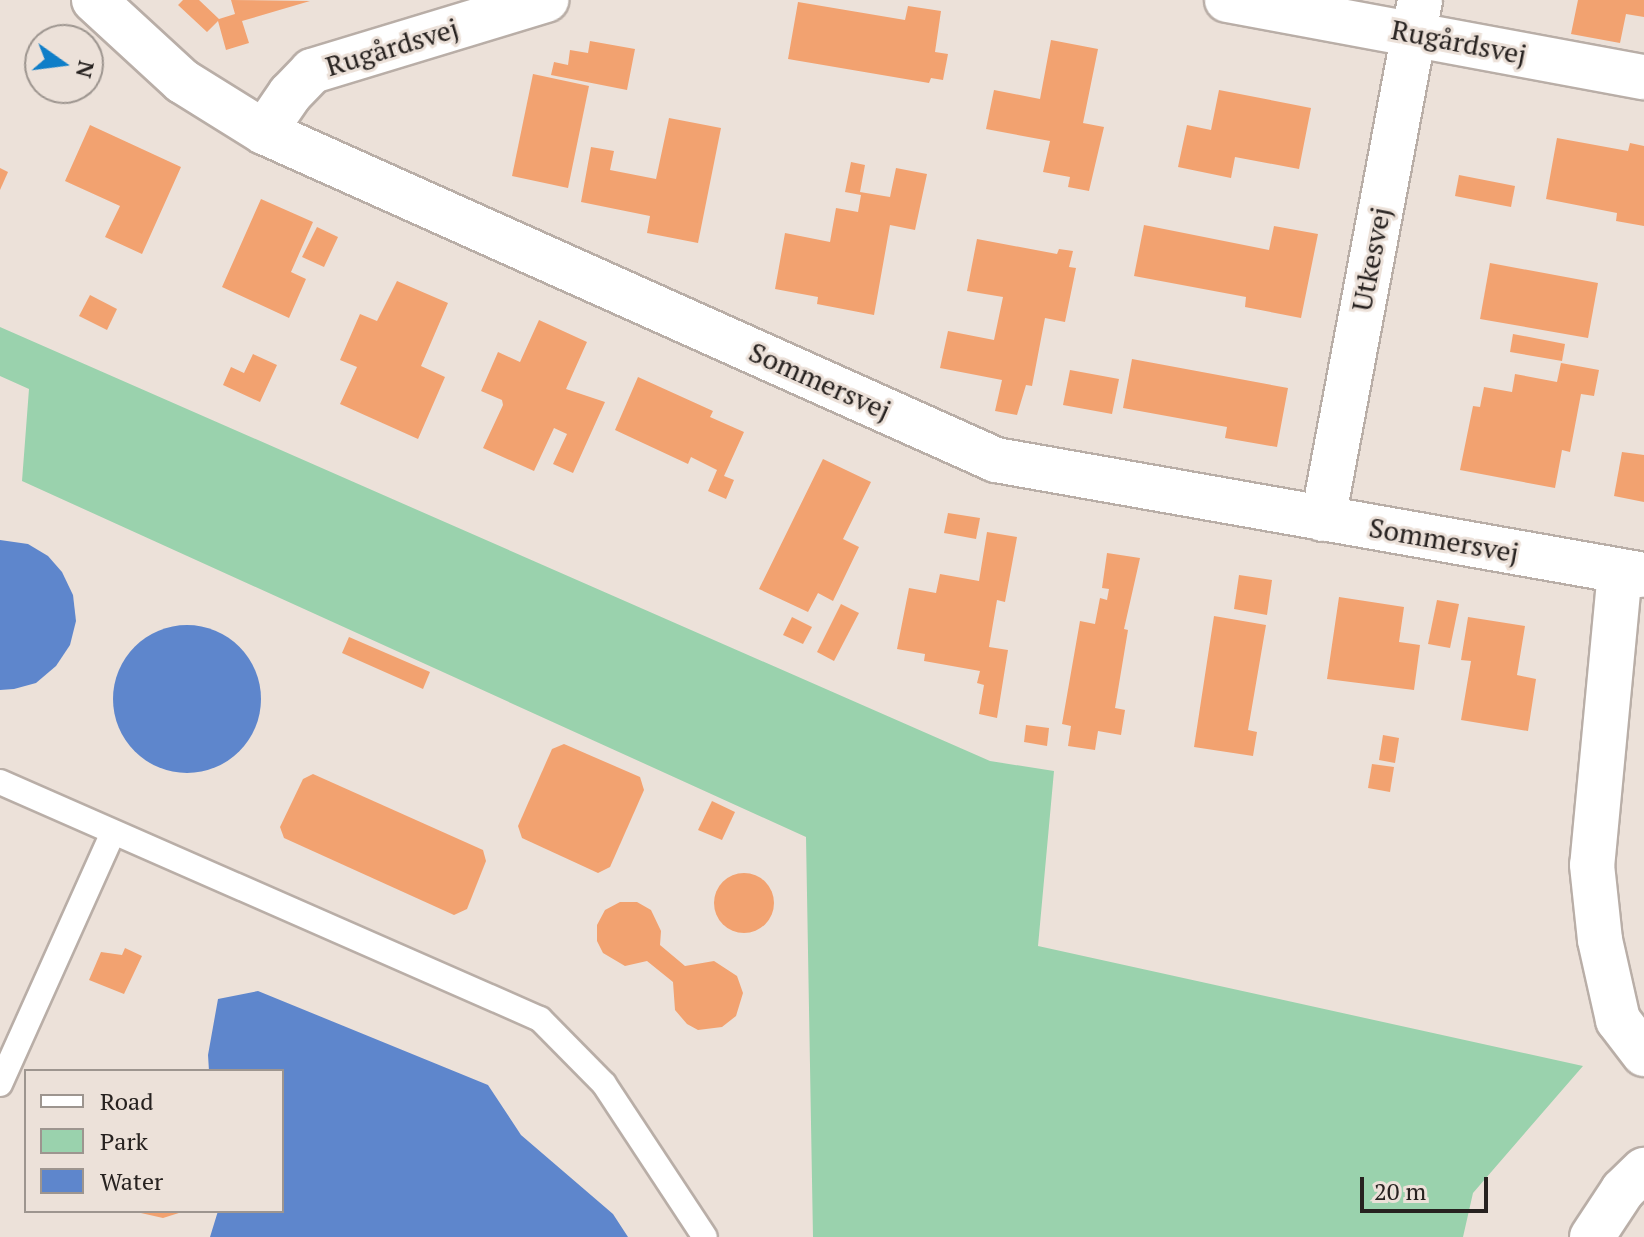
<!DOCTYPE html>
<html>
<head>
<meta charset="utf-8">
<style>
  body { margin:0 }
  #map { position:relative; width:1644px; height:1237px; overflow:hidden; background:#ece1d9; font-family:"PT Serif",serif }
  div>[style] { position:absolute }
  .green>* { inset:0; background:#9ad2ad }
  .water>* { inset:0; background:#5e86cc }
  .round { border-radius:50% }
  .building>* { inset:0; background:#f2a270 }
  .roads { filter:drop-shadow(2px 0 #b9aea7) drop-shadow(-2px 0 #b9aea7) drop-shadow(0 2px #b9aea7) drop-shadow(0 -2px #b9aea7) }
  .lane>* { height:24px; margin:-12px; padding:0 12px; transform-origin:12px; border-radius:12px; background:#fff }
  .street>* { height:44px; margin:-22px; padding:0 22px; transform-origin:22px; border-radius:22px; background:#fff }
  span { translate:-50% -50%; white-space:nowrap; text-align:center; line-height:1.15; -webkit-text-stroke:6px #ece1d9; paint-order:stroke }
  .street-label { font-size:28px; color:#272220 }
  .legend { position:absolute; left:24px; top:1069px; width:260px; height:144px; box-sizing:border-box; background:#ece1d9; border:2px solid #9d958f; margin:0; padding:10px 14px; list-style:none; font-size:24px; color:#272220 }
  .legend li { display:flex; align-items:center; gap:16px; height:40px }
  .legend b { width:40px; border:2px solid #9d958f }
  .north { position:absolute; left:24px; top:24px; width:80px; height:80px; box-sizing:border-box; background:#ece1d9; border:2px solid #9d958f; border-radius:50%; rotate:104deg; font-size:22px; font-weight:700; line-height:32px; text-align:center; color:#272220 }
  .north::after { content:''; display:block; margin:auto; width:28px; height:36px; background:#0f7ec8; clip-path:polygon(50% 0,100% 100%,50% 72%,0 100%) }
  .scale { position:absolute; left:1360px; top:1177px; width:128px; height:36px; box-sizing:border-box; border:4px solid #272220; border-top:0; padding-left:10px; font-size:24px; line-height:28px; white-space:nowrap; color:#272220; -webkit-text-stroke:6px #ece1d9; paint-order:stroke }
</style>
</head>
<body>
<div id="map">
  <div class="green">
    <div style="clip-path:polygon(0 327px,990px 761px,1054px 771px,1038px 946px,1583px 1066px,1473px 1193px,1463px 1237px,813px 1237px,806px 837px,22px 481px,29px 389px,0 376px)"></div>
  </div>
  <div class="water">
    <div style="clip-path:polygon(0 540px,28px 544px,48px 556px,62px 572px,73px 595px,76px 621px,70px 645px,56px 666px,36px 683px,14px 689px,0 690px)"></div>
    <div class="round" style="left:113px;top:625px;width:148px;height:148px"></div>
    <div style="clip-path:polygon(258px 991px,488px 1085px,521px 1135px,613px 1214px,628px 1237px,210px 1237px,218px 1211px,282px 1211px,282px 1071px,209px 1071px,208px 1055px,218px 999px)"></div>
  </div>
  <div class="building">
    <div style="clip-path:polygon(183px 0,199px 0,219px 19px,235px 14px,231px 0,310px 1px,242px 21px,249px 43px,226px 50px,218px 21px,207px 32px,178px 5px)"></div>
    <div style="clip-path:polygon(1578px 0,1644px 0,1644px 17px,1626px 14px,1620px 43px,1571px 34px)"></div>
    <div style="clip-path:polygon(798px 2px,905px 20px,908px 6px,941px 11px,935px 52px,948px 54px,943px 80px,931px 78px,929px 83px,788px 59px)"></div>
    <div style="clip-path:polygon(1051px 40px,1098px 49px,1083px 123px,1104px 127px,1089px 191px,1068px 187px,1070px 177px,1043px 172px,1050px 141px,986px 129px,994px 90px,1040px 99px)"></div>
    <div style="clip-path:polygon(590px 41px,635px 49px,627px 90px,551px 75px,554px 62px,568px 65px,570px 50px,588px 53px)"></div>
    <div style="clip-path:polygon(533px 74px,589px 86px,568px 188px,512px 176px)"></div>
    <div style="clip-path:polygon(1219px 90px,1311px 108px,1299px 169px,1235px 157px,1231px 178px,1178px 167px,1187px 125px,1211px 130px)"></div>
    <div style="clip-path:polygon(669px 118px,721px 128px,698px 243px,647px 233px,650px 216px,581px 202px,591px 147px,614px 151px,610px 170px,656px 179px)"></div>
    <div style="clip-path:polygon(90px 125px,181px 167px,142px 254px,105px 237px,120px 206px,65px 181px)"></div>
    <div style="clip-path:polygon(1557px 138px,1628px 151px,1630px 143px,1644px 146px,1644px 226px,1616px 221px,1617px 213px,1546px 199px)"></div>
    <div style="clip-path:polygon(851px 162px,865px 165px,860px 192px,890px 197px,896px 168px,927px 174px,915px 230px,890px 225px,874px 315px,817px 304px,818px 297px,775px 289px,785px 233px,830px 242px,836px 208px,858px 212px,861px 195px,845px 192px)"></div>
    <div style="clip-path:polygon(0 168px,8px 172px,0 190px)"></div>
    <div style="clip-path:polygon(1459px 175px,1515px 186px,1511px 207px,1455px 196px)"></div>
    <div style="clip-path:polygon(261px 199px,313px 222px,291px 272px,306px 279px,289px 318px,222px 287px)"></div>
    <div style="clip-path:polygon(1144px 225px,1269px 250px,1274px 226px,1318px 234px,1301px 318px,1245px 307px,1246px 297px,1134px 276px)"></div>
    <div style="clip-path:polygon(317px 227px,338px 237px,324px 267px,302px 257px)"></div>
    <div style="clip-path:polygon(977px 239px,1057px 254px,1059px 249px,1073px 251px,1069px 267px,1076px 268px,1065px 322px,1045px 318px,1032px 386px,1026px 385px,1017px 415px,995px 411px,1002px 380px,940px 368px,948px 331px,994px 340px,1003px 297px,967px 291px)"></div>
    <div style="clip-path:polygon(1490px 263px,1598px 283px,1588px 338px,1480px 319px)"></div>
    <div style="clip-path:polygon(397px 281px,448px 303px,421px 366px,445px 377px,418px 439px,340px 404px,357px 367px,340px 360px,360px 314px,377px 321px)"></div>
    <div style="clip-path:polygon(90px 295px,117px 309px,107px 330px,79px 316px)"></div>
    <div style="clip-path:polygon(539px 320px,587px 342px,566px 389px,605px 402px,573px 473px,553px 464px,567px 434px,554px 428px,534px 471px,483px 448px,503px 405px,502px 400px,481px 391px,498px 352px,520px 362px)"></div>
    <div style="clip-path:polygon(1513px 334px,1565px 344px,1562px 361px,1510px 352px)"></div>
    <div style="clip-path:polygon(253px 354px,277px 365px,260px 402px,223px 385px,231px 367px,244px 373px)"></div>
    <div style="clip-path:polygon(1132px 359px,1288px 388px,1277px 447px,1225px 438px,1227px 427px,1123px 408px)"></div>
    <div style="clip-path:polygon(1561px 363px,1599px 370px,1594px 396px,1581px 394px,1570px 452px,1562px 450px,1555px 488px,1460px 470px,1473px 406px,1480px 407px,1484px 387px,1512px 392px,1515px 374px,1557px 382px)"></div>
    <div style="clip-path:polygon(1070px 370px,1119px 379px,1112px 414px,1063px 405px)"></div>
    <div style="clip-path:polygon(638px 377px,713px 411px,710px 417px,744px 432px,724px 476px,734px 480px,726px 499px,708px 491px,717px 470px,691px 457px,688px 464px,615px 430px)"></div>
    <div style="clip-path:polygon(1622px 452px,1644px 455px,1644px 502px,1614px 496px)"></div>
    <div style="clip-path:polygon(823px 459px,871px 482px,843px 539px,859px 547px,833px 601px,818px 593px,808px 612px,759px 589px)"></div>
    <div style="clip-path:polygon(948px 513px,980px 518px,976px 539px,944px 533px)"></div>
    <div style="clip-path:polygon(987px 532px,1017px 537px,1005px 602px,997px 600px,989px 647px,1008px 650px,997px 718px,979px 714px,984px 685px,977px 683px,980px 671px,924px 661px,925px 654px,897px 649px,909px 588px,936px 593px,940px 574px,979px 581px)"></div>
    <div style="clip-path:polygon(1107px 553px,1140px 558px,1124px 629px,1128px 630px,1115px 708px,1125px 710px,1121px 735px,1098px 731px,1095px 750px,1068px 746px,1071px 726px,1062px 724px,1080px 621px,1095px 624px,1100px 598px,1107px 600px,1109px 589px,1102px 588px)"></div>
    <div style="clip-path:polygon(1239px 575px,1272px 580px,1267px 615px,1234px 609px)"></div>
    <div style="clip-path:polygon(1339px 597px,1404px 607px,1399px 642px,1420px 645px,1414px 690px,1327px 679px)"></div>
    <div style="clip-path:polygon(1437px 600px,1459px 604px,1450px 648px,1428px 644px)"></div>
    <div style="clip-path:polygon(841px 604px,859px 613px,834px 661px,817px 652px)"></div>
    <div style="clip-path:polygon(1214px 616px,1266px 625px,1248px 730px,1257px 732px,1253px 756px,1194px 747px)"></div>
    <div style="clip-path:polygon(792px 617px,812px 627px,803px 644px,783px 635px)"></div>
    <div style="clip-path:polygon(1468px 617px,1525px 626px,1517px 675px,1536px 679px,1528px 731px,1461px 720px,1471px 661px,1461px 660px)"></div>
    <div style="clip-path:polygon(349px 637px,430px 672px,423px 689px,342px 653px)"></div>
    <div style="clip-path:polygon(1026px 725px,1049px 728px,1047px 746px,1024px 742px)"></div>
    <div style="clip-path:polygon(1383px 735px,1399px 738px,1395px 763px,1379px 760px)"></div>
    <div style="clip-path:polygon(564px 744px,640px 777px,644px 790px,610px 867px,598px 873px,522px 838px,518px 826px,552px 749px)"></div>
    <div style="clip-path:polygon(1372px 764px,1394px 767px,1390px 792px,1368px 788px)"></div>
    <div style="clip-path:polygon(313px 774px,483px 850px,486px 861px,467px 909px,454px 915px,284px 838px,280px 827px,303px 779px)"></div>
    <div style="clip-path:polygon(712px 801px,735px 812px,722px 840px,698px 830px)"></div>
    <div class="round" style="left:714px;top:873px;width:60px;height:60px"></div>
    <div style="clip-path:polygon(620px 902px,637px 902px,651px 910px,661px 931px,660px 945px,685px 966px,714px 961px,737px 976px,743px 993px,736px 1016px,722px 1027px,698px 1030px,687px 1024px,675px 1010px,673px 982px,647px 961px,625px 966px,603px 953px,597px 941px,597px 925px,605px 910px)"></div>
    <div style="clip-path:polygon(125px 948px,142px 956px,124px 994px,89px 980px,101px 952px,122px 955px)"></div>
    <div style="clip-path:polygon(132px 1211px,182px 1211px,182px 1212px,163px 1218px)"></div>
  </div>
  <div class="roads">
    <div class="lane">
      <div style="left:0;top:782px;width:590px;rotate:23.7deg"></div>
      <div style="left:540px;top:1019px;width:91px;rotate:45.4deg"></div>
      <div style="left:604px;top:1084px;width:183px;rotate:56.6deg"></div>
      <div style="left:0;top:1084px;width:276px;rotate:-65.8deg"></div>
    </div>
    <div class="street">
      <div style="left:94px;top:0;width:120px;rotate:42.6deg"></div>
      <div style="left:182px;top:81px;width:97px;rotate:31.9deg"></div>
      <div style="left:264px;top:132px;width:802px;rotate:24.14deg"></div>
      <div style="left:996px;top:460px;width:658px;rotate:10.06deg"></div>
      <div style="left:1227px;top:0;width:424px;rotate:10.5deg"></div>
      <div style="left:264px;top:132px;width:46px;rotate:-55.6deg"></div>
      <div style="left:290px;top:94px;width:32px;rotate:-46deg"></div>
      <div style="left:312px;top:71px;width:245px;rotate:-16.9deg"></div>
      <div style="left:1323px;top:519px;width:528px;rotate:-79.41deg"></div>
      <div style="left:1620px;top:571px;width:295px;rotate:95.4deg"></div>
      <div style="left:1592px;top:865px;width:75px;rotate:83.9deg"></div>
      <div style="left:1600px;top:940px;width:82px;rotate:77.3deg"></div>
      <div style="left:1618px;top:1020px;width:43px;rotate:52.6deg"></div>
      <div style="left:1592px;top:1237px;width:56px;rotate:-56.6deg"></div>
      <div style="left:1623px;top:1190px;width:29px;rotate:-44deg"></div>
    </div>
  </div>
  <div class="street-label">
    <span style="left:1459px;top:42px;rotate:11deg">Rugårdsvej</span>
    <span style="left:392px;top:47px;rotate:-17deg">Rugårdsvej</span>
    <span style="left:1371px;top:259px;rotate:-79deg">Utkesvej</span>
    <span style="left:820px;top:381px;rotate:24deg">Sommersvej</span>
    <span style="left:1444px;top:540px;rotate:10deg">Sommersvej</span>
  </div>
  <ul class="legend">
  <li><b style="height:10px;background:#fff"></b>Road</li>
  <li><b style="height:22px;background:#9ad2ad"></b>Park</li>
  <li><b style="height:22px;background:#5e86cc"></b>Water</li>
  </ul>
  <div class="north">N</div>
  <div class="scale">20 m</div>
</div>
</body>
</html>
